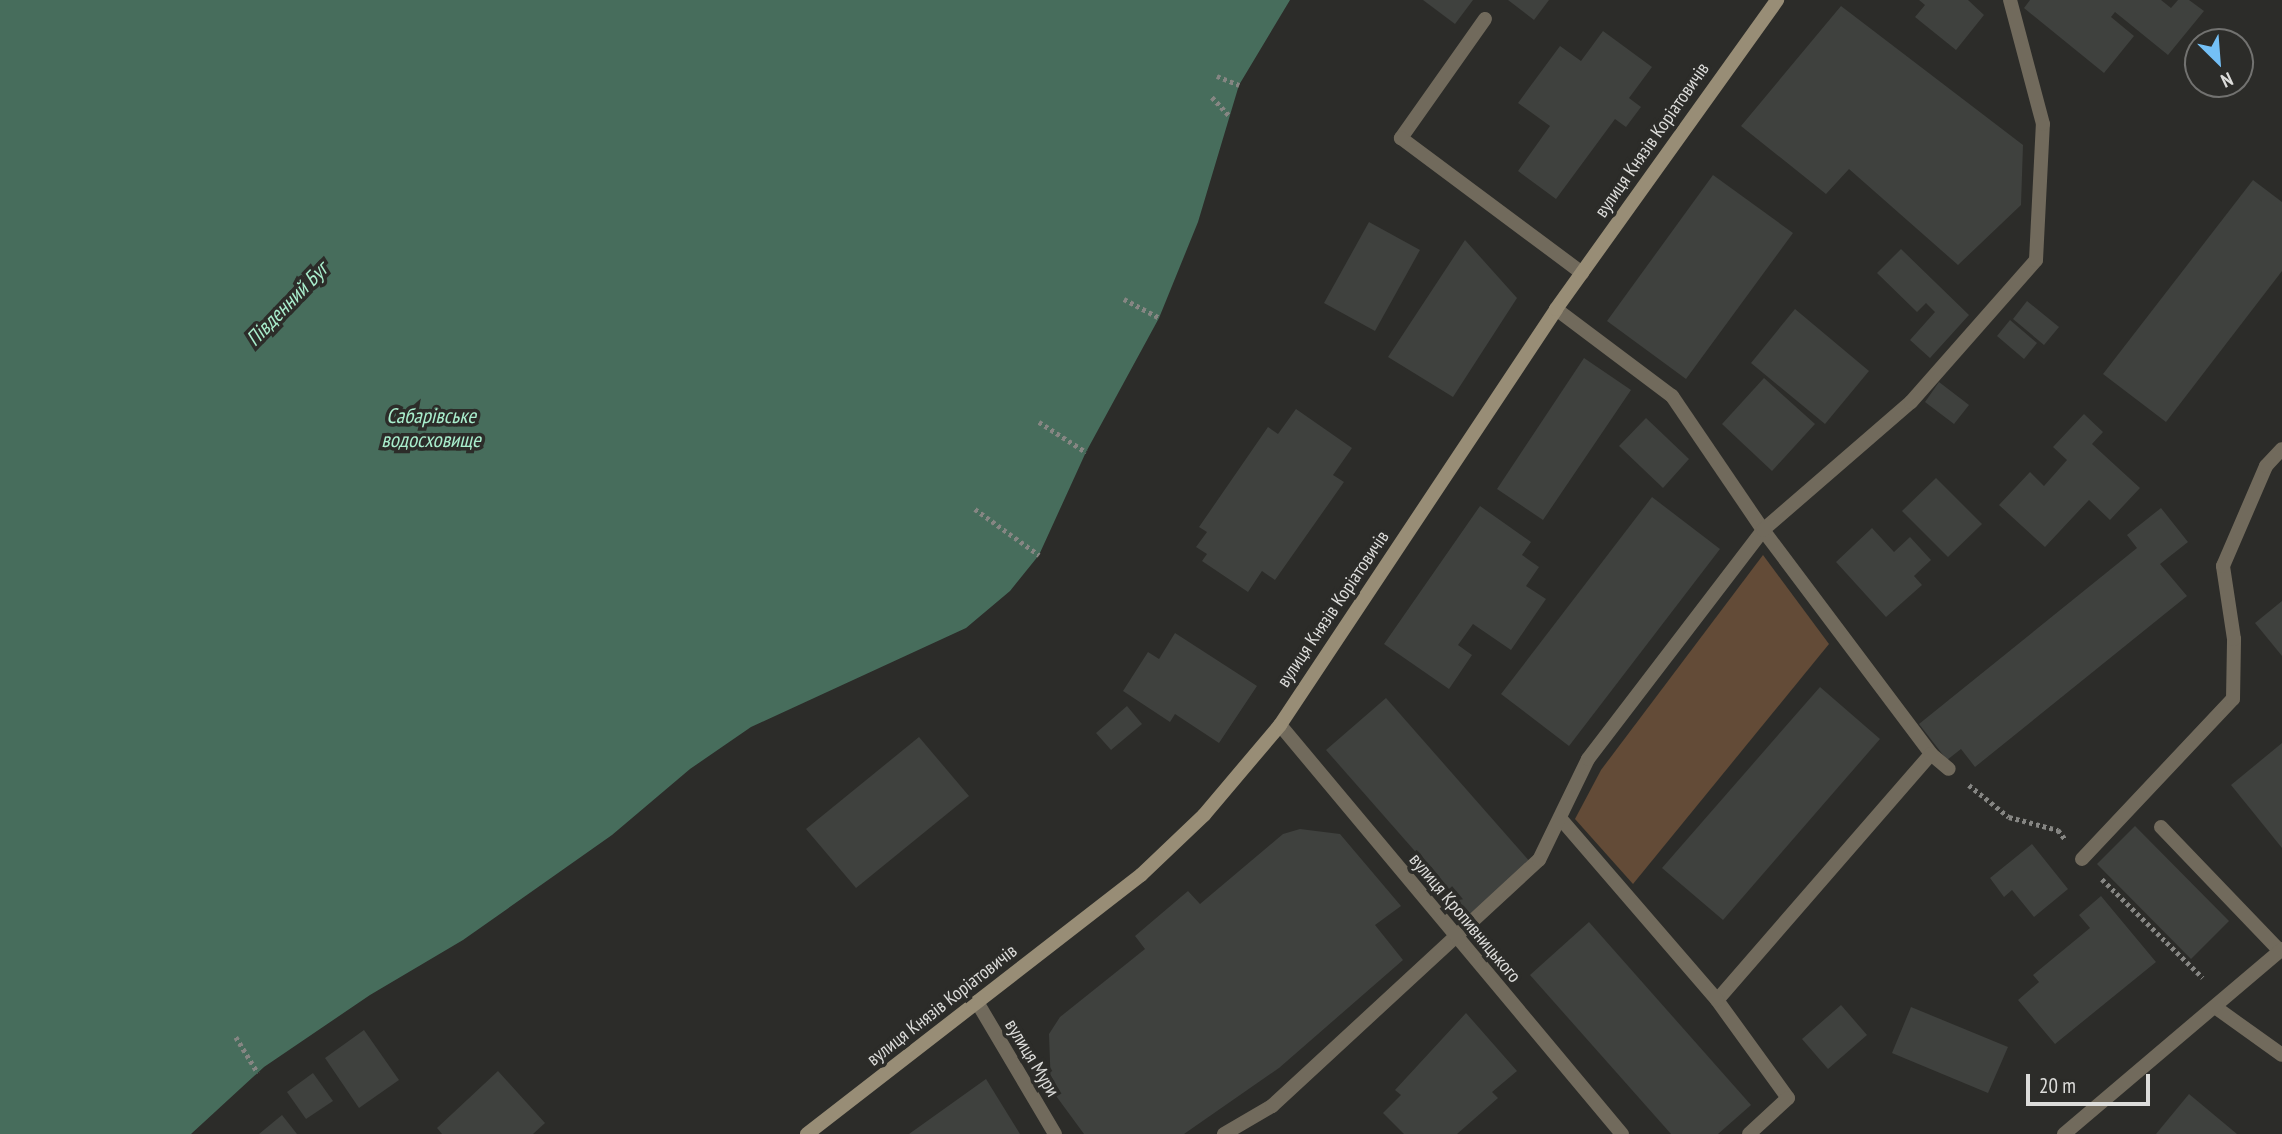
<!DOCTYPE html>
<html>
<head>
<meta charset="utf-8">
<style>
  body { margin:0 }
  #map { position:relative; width:2282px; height:1134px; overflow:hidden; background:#2c2c29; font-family:"PT Sans Narrow",sans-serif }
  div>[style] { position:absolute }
  .green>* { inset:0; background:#634b37 }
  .water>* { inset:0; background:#476d5c }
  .building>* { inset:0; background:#3f413e }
  .path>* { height:4.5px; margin-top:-2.25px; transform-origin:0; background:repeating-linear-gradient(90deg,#868683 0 3.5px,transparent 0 7px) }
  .lane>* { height:14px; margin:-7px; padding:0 7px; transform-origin:7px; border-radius:7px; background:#716a5c }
  .street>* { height:14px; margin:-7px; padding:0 7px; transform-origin:7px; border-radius:7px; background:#716a5c }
  .secondary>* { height:14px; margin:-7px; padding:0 7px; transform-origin:7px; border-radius:7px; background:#988d76 }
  span { translate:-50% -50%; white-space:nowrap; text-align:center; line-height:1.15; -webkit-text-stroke:7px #2c2c29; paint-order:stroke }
  .street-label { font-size:19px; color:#dcdcda }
  .water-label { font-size:21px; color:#a9eecd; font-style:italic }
  .north { position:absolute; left:2184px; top:28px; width:70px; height:70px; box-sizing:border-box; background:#2c2c29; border:2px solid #727270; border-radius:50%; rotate:155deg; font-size:19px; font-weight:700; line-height:28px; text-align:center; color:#dcdcda }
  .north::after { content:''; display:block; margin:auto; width:24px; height:32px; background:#74c0f6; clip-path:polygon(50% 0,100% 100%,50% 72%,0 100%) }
  .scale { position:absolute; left:2026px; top:1074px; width:124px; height:32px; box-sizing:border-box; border:4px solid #dcdcda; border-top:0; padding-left:9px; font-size:21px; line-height:24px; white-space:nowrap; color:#dcdcda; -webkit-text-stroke:5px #2c2c29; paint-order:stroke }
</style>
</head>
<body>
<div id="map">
  <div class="green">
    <div style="clip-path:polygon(1763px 555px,1829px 644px,1633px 884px,1575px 819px,1601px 770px)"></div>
  </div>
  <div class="water">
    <div style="clip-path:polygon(0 0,1290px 0,1239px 85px,1198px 222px,1159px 318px,1086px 452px,1039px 555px,1010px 591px,966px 628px,751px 727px,690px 769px,612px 835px,463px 940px,370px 995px,264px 1067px,191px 1134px,0 1134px)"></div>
  </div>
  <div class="building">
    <div style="clip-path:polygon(1423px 0,1473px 0,1455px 24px)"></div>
    <div style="clip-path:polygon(1508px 0,1549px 0,1534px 20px)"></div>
    <div style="clip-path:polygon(1919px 0,1968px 0,1984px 15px,1956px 50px,1915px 17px,1925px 5px)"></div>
    <div style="clip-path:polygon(2030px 0,2161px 0,2171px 8px,2178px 0,2189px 0,2204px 11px,2168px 55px,2115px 12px,2111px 17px,2134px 36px,2104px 73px,2024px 8px)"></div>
    <div style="clip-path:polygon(1841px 6px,2023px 145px,2021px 205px,1958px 265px,1849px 169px,1826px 194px,1741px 126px)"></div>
    <div style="clip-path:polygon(1603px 31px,1652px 67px,1629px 98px,1641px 107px,1626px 127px,1615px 119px,1556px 199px,1518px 171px,1550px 126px,1518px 103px,1560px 46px,1581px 61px)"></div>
    <div style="clip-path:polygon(1713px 175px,1793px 233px,1686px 379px,1607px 321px)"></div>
    <div style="clip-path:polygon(2253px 180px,2282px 202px,2282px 271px,2166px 422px,2103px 374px)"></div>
    <div style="clip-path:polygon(1369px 222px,1420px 250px,1375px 331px,1324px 303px)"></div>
    <div style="clip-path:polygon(1465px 240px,1517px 298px,1453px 397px,1388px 357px)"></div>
    <div style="clip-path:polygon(1901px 249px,1969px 315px,1930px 358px,1910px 340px,1935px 312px,1926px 303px,1917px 312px,1877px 273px)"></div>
    <div style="clip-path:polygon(2027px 301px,2059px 327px,2044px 345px,2013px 319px)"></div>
    <div style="clip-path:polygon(1795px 309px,1869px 371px,1825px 424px,1751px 363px)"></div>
    <div style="clip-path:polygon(2010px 320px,2037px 343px,2024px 359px,1997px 336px)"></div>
    <div style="clip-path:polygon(1584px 358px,1631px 390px,1543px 520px,1497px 489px)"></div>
    <div style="clip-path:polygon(1764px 378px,1815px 424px,1772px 471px,1722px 424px)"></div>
    <div style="clip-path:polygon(1939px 382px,1969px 405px,1954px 424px,1925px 402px)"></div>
    <div style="clip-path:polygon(1296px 409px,1352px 448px,1333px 475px,1344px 482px,1275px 580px,1262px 571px,1248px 592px,1202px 561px,1207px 554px,1196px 547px,1207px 532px,1199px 527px,1268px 427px,1278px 434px)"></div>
    <div style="clip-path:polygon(2084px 414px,2103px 432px,2092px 444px,2140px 488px,2110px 520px,2089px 500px,2045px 547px,1999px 505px,2030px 472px,2044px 486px,2067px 460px,2053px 447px)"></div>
    <div style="clip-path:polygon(1646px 418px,1689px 459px,1663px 488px,1619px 446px)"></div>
    <div style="clip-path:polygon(1936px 478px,1982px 524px,1948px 557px,1902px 511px)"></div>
    <div style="clip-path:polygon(1652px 497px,1720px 549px,1569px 746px,1501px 694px)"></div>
    <div style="clip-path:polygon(1480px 506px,1531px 542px,1522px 555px,1539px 567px,1526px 586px,1546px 599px,1511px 650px,1473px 624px,1458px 645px,1472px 655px,1449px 689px,1384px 644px)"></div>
    <div style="clip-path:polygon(2161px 508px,2188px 542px,2160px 564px,2187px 596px,1975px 767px,1961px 749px,1947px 760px,1919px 724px,2137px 548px,2127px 535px)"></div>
    <div style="clip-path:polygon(1872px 528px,1894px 552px,1910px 537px,1931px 560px,1914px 576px,1922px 585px,1886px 617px,1836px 562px)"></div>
    <div style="clip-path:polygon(2282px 601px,2282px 656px,2255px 623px)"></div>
    <div style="clip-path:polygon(1175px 633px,1257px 686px,1219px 743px,1175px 714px,1170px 722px,1123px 691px,1148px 652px,1159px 659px)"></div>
    <div style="clip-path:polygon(1820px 687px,1880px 739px,1723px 920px,1662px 868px)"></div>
    <div style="clip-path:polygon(1386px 698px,1531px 863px,1471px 915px,1326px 750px)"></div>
    <div style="clip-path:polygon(1127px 706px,1142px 724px,1111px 750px,1096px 733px)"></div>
    <div style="clip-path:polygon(919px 737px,969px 796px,856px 888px,806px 829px)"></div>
    <div style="clip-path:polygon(2282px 743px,2282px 848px,2231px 785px)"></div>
    <div style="clip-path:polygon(2135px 826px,2229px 921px,2191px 959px,2097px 864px)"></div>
    <div style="clip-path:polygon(1300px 829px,1340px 834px,1401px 906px,1375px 925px,1403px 960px,1279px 1068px,1184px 1134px,1084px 1134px,1051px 1089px,1049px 1034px,1060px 1017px,1145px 949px,1135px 936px,1188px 891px,1200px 904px,1283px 834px)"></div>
    <div style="clip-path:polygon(2032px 844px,2068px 889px,2034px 917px,2012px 890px,2004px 897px,1990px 878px)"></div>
    <div style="clip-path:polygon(2101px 896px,2156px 962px,2055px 1044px,2018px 1000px,2039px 982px,2033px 975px,2090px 928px,2079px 915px)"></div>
    <div style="clip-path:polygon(1589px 922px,1751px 1105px,1718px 1134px,1671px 1134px,1530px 975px)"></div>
    <div style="clip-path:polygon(1841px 1005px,1867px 1035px,1828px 1069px,1802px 1039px)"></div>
    <div style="clip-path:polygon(1911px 1007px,2008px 1047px,1988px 1093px,1892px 1053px)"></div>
    <div style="clip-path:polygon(1466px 1013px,1517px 1071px,1492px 1092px,1498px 1098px,1457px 1134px,1404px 1134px,1383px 1113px,1401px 1095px,1395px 1090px)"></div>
    <div style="clip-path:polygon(364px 1030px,399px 1080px,359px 1108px,325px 1058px)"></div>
    <div style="clip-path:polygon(498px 1071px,545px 1123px,533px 1134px,442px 1134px,437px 1128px)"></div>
    <div style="clip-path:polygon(313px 1073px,333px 1101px,306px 1119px,287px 1092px)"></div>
    <div style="clip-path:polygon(986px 1079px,1020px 1134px,909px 1134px)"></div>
    <div style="clip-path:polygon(2189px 1094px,2237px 1134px,2156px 1134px)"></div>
    <div style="clip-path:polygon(282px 1115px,297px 1134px,259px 1134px)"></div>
  </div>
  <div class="path">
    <div style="left:1217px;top:76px;width:24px;rotate:22deg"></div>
    <div style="left:1212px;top:97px;width:25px;rotate:47deg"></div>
    <div style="left:1124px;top:299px;width:40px;rotate:28deg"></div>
    <div style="left:1039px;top:422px;width:56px;rotate:32.6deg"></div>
    <div style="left:975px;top:509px;width:79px;rotate:35.7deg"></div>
    <div style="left:1969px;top:785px;width:51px;rotate:38.7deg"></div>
    <div style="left:2009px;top:817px;width:51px;rotate:14.9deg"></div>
    <div style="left:2058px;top:830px;width:11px;rotate:52deg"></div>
    <div style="left:2102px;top:879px;width:141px;rotate:44.4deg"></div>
    <div style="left:236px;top:1037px;width:42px;rotate:58.6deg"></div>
  </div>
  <div class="lane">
    <div style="left:1485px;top:19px;width:146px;rotate:125.2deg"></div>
    <div style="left:1401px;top:138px;width:226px;rotate:36.7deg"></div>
    <div style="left:1556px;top:309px;width:145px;rotate:36.9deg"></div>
    <div style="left:1672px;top:396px;width:162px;rotate:55.8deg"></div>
    <div style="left:1763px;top:530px;width:280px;rotate:53.1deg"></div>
    <div style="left:1931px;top:754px;width:326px;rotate:131deg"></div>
    <div style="left:1717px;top:1000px;width:121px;rotate:54.1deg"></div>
    <div style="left:1788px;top:1098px;width:53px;rotate:137.3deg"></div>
    <div style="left:1931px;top:754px;width:23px;rotate:40deg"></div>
    <div style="left:1560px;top:818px;width:240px;rotate:49.2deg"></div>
    <div style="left:2161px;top:827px;width:172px;rotate:46.2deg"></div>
    <div style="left:2082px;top:859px;width:220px;rotate:-46.7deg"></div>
    <div style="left:2233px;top:699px;width:60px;rotate:-89deg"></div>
    <div style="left:2234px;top:639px;width:74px;rotate:-98.6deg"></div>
    <div style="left:2223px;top:566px;width:109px;rotate:-66.7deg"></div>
    <div style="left:2266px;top:466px;width:23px;rotate:-47deg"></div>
    <div style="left:1224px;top:1134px;width:56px;rotate:-30.3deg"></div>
    <div style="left:1272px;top:1106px;width:363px;rotate:-42.7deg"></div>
    <div style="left:1539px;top:860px;width:112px;rotate:-64.1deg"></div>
    <div style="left:1588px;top:759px;width:288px;rotate:-52.6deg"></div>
    <div style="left:1763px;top:530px;width:196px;rotate:-40.9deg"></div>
    <div style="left:1911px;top:402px;width:189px;rotate:-48.6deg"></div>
    <div style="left:2036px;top:260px;width:136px;rotate:-87.1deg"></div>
    <div style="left:2043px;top:124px;width:128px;rotate:-104.9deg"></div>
  </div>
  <div class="street">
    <div style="left:1280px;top:725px;width:533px;rotate:50.1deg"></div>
    <div style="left:977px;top:1002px;width:153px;rotate:59.4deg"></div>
    <div style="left:2215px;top:1007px;width:82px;rotate:35.6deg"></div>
    <div style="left:2064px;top:1134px;width:286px;rotate:-40.3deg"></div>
  </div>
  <div class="secondary">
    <div style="left:807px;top:1134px;width:423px;rotate:-37.8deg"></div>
    <div style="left:1141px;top:875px;width:87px;rotate:-43.6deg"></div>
    <div style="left:1204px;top:815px;width:118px;rotate:-49.8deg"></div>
    <div style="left:1280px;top:725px;width:499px;rotate:-56.4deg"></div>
    <div style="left:1556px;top:309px;width:380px;rotate:-54.4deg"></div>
  </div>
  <div class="street-label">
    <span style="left:1652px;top:140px;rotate:-55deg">вулиця Князів Коріатовичів</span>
    <span style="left:1333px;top:609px;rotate:-56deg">вулиця Князів Коріатовичів</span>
    <span style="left:1465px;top:918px;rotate:50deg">вулиця Кропивницького</span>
    <span style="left:942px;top:1005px;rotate:-38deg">вулиця Князів Коріатовичів</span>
    <span style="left:1032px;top:1058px;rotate:59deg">вулиця Мури</span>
  </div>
  <div class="water-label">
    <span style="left:287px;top:304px;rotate:-46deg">Південний Буг</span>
    <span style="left:431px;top:428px">Сабарівське<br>водосховище</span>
  </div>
  <div class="north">N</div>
  <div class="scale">20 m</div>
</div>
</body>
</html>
